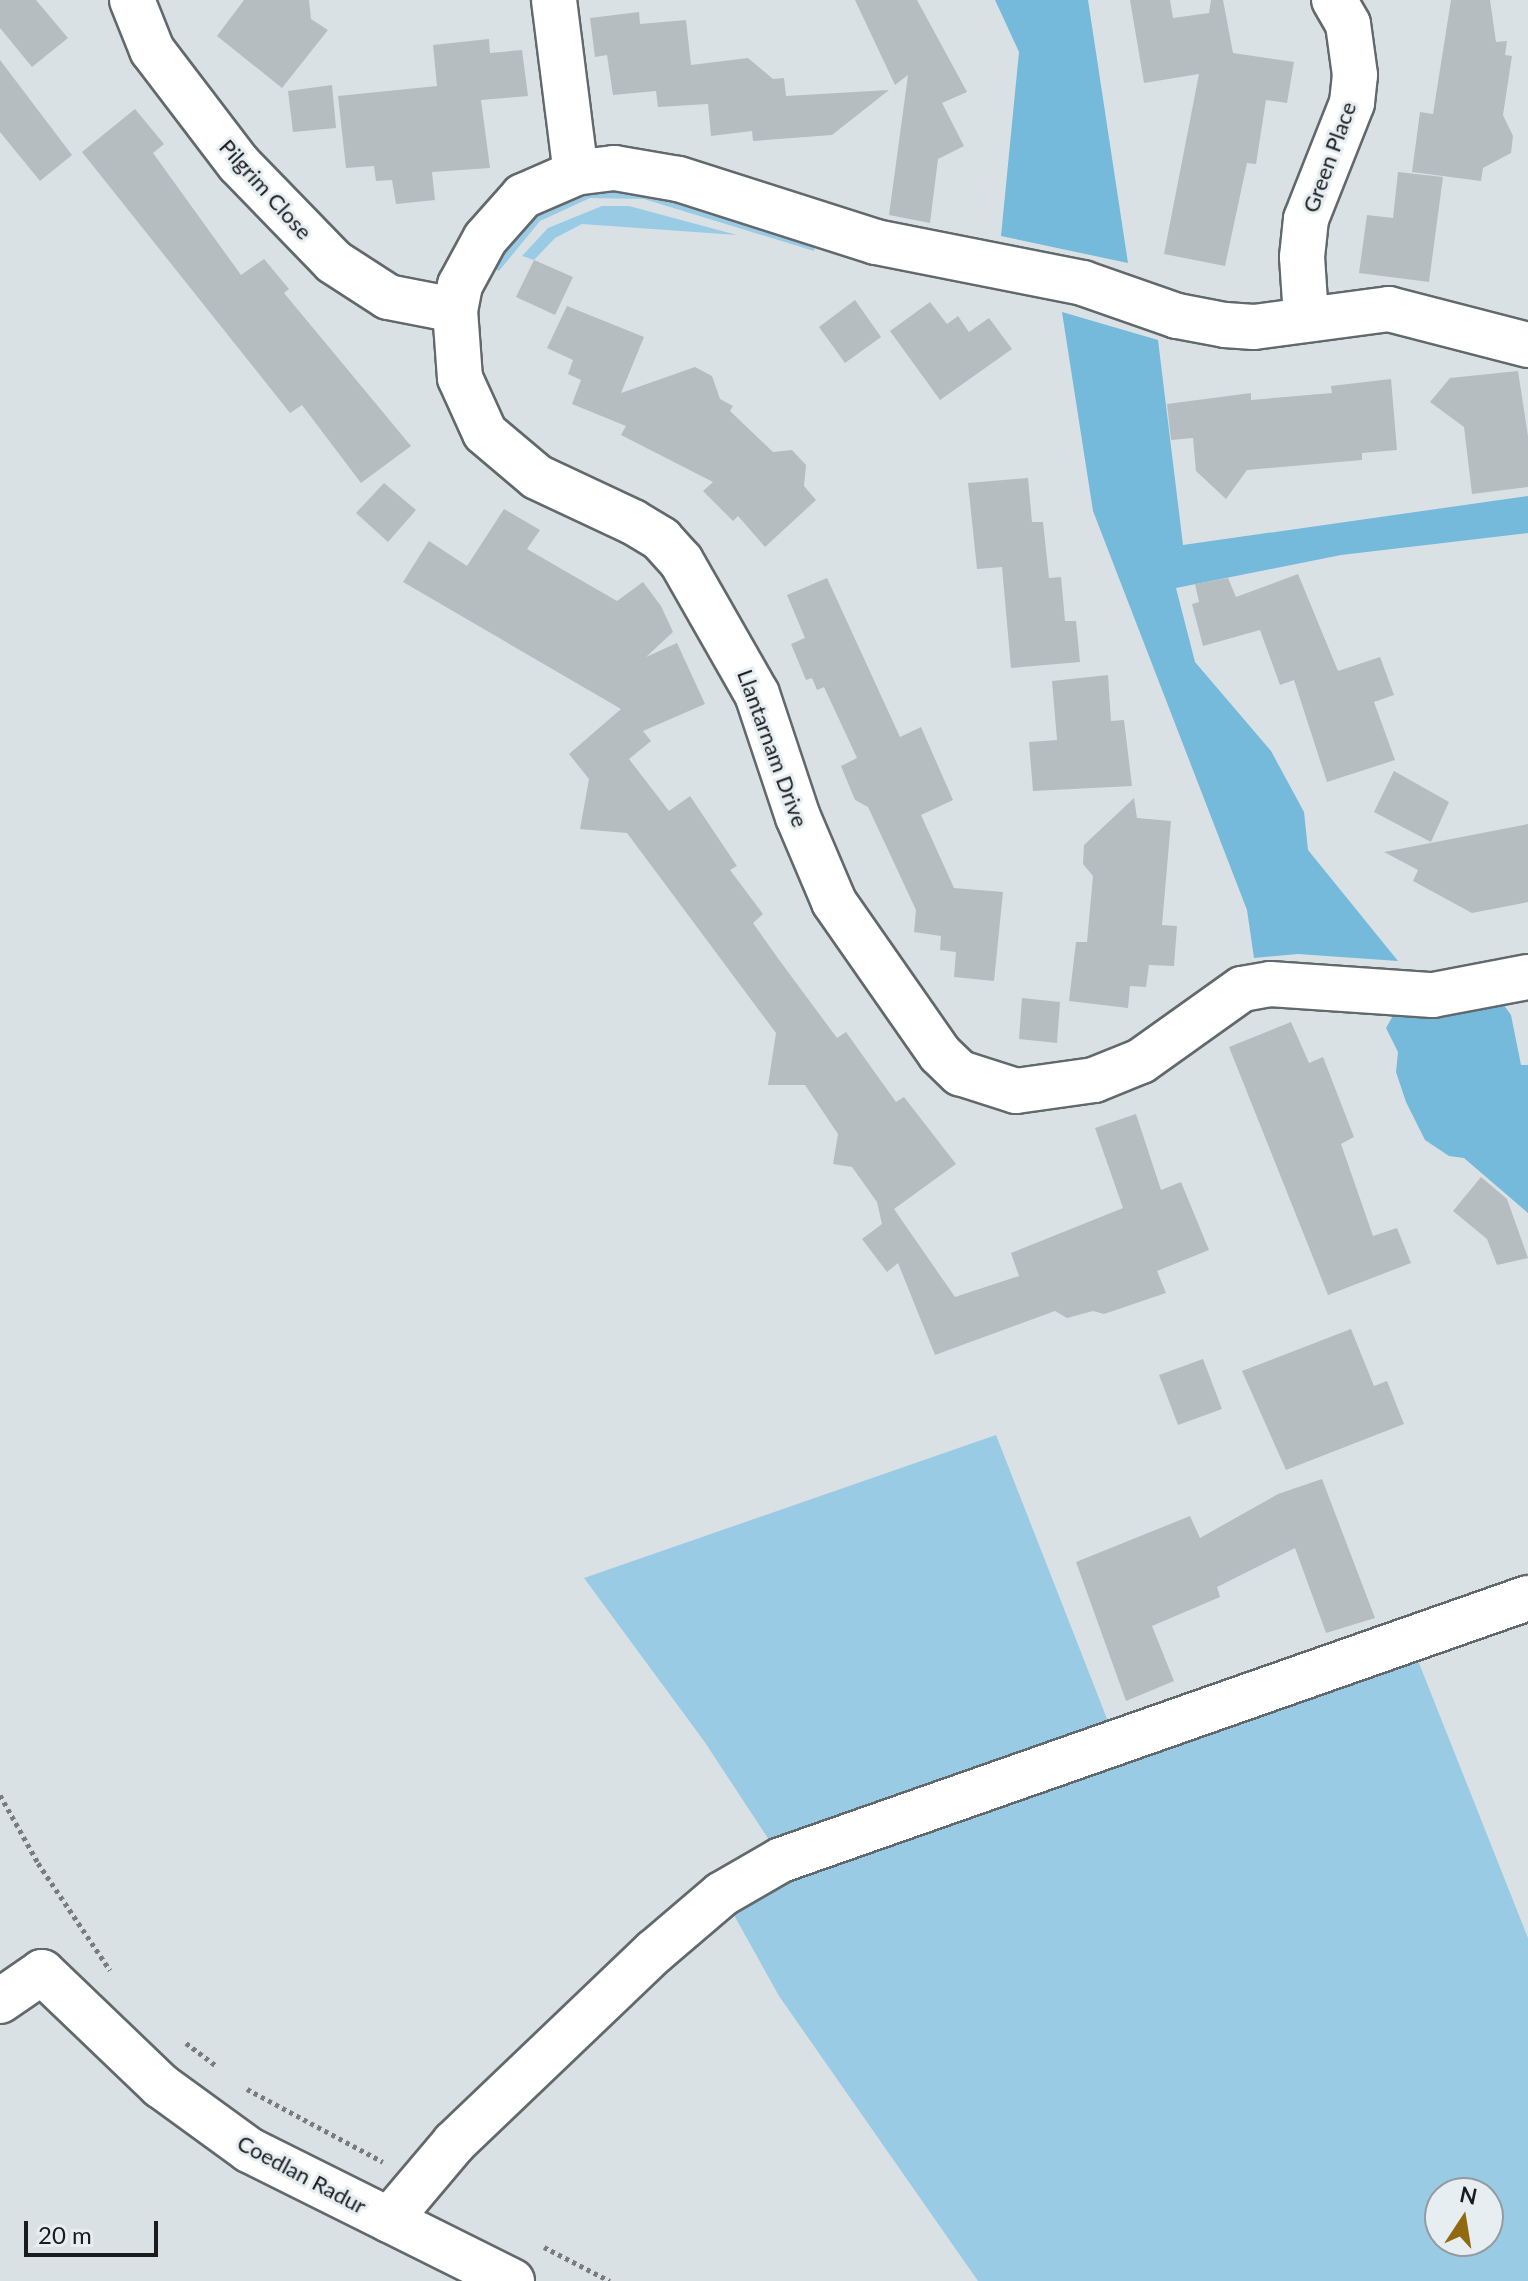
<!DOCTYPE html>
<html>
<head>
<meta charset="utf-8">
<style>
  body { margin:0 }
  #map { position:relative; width:1528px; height:2281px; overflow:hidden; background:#d9e1e5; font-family:Lato,sans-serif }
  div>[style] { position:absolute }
  .green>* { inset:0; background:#9acbe5 }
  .forest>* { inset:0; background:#75b9db }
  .building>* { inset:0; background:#b6bdc1 }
  .path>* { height:5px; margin-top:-2.5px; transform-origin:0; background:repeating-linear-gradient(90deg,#777c7e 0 4px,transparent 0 8px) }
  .roads { filter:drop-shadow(2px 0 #62696d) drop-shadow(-2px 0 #62696d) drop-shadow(0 2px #62696d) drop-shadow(0 -2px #62696d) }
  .minor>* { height:44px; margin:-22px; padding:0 22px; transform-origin:22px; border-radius:22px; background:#fff }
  span { translate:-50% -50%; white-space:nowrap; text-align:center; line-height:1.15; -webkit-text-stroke:6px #e6eef2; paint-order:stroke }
  .street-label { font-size:22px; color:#191c1d }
  .north { position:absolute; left:1424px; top:2177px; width:80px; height:80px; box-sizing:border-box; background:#e6eef2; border:2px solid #949a9d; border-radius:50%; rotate:12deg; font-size:22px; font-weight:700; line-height:32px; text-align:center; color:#191c1d }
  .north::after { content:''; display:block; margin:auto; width:28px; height:36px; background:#916911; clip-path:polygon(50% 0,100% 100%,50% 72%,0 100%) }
  .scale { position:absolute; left:24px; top:2221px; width:134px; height:36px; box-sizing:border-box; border:4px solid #191c1d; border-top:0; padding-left:10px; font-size:24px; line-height:28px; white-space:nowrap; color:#191c1d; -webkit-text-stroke:6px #e6eef2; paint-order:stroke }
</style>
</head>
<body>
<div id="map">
  <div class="green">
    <div style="clip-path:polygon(618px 189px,649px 193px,816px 244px,814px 251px,644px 199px,590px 198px,540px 221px,499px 271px,493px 268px,531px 218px,549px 206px,591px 191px)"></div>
    <div style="clip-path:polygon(602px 206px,629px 206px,737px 235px,582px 224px,555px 238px,534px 260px,522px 256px,548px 228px)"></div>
    <div style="clip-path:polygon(996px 1435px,1113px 1734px,775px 1849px,704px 1741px,584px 1578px)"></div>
    <div style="clip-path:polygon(evenodd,1415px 1653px,1528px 1938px,1528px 2281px,978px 2281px,779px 1996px,730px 1908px,790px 1871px,1415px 1653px,1440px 2193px,1488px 2193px,1488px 2241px,1440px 2241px,1440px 2193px)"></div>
  </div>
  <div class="forest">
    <div style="clip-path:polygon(995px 0,1088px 0,1128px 263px,1001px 236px,1019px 52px)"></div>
    <div style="clip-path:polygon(1062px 312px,1158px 340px,1183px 545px,1528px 496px,1528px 533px,1341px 555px,1176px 588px,1195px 662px,1271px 751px,1304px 812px,1308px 850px,1398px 961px,1298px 954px,1254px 958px,1247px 910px,1093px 511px)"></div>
    <div style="clip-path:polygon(1498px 997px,1511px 1015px,1521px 1065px,1528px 1065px,1528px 1213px,1464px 1158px,1449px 1156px,1425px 1140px,1406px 1102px,1396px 1072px,1398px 1052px,1386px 1028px,1394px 1014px)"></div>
  </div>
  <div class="building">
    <div style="clip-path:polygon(0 0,36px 0,68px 38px,32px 67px,0 28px)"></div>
    <div style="clip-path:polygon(244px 0,309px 0,311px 19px,328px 30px,282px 88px,217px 36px)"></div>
    <div style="clip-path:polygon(855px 0,917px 0,967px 92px,942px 103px,964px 146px,938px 159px,930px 223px,889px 215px,908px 75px,895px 85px)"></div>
    <div style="clip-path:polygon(1130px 0,1170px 0,1173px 18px,1209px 13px,1211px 0,1223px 0,1233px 53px,1294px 62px,1287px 103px,1266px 100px,1256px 164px,1247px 163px,1225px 266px,1164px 254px,1199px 74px,1144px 83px)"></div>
    <div style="clip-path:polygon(1451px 0,1490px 0,1496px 42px,1507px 41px,1505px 55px,1512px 56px,1503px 115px,1513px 136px,1511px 153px,1483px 168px,1481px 181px,1412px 172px,1420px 112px,1433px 114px)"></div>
    <div style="clip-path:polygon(639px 12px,640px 24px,686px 20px,691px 65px,748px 58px,773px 79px,784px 78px,786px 96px,889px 90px,832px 135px,753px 141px,752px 131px,711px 136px,708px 104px,658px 107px,656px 91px,613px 95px,607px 55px,595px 57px,590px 18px)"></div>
    <div style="clip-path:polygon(489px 39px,490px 53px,522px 50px,528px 96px,481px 100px,490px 168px,432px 172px,435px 200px,396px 204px,392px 180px,376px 181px,374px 166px,346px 168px,338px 96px,437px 86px,433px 45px)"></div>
    <div style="clip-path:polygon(0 60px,72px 155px,40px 181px,0 132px)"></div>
    <div style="clip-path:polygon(332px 85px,336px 128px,293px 132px,288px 91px)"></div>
    <div style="clip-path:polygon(135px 109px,164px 144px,153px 153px,241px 275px,264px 259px,289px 289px,284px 293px,411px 446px,361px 483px,302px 405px,290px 413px,82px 152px)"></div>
    <div style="clip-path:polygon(1398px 172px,1443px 177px,1429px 282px,1359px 273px,1367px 215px,1393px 218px)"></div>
    <div style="clip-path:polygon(534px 260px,573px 277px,555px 315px,516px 297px)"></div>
    <div style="clip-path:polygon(855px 300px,881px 337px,845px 363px,819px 327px)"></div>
    <div style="clip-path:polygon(930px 302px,947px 324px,958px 316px,969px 332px,989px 318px,1012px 349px,940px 400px,890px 331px)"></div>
    <div style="clip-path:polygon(567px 306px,644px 337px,621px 393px,695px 367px,712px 376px,720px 399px,733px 406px,730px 411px,773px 452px,792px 450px,806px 465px,804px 486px,816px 500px,765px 547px,738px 516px,733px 521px,703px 491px,713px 482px,621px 435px,626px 426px,572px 404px,581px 380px,568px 374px,573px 360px,547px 348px)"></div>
    <div style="clip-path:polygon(1518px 371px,1528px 436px,1528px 487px,1472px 494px,1464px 427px,1430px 402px,1450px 378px)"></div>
    <div style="clip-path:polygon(1391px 379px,1397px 450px,1362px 453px,1362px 460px,1247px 470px,1226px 499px,1196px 471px,1193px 438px,1171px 440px,1167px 404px,1251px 393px,1251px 400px,1332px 393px,1331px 386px)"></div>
    <div style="clip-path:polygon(1028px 478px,1032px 522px,1043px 522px,1049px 578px,1061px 577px,1065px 621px,1076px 621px,1080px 662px,1011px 668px,1002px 567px,977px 569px,968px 483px)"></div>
    <div style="clip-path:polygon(384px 483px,416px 510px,388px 542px,356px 513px)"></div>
    <div style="clip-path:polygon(504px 509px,540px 530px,527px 549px,617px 601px,643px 582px,661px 606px,673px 632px,646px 657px,677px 643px,705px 704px,643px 731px,651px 741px,629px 759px,669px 811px,690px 796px,737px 866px,730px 870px,763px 914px,753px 923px,777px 957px,837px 1038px,846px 1032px,896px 1102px,904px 1097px,956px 1164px,894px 1209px,955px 1297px,1019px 1276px,1011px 1253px,1123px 1208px,1095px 1128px,1136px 1114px,1161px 1190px,1181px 1182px,1209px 1250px,1157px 1271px,1166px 1293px,1104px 1314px,1093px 1311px,1067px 1318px,1055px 1311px,935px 1355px,898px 1263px,887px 1272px,862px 1239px,882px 1224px,877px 1202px,852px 1167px,833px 1164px,838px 1134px,805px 1085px,768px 1085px,776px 1033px,627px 833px,580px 829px,589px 779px,569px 754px,621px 709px,403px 582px,429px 541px,467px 566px)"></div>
    <div style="clip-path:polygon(1298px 574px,1338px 671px,1380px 657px,1394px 695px,1374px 702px,1395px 760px,1327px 782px,1294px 680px,1280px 685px,1260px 630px,1203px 646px,1192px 604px,1199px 602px,1195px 584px,1228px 578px,1236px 597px)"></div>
    <div style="clip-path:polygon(827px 578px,900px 737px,921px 727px,953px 800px,921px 815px,954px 888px,1003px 892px,994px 981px,954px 977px,956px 952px,940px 950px,941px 936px,914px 932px,916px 910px,868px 807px,855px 800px,841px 766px,857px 758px,824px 687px,817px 690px,812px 678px,806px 680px,791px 644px,805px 638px,787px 595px)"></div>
    <div style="clip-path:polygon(1108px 675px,1111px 721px,1124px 720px,1132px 786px,1033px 791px,1029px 742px,1057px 740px,1052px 681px)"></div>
    <div style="clip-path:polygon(1394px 771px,1449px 802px,1431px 842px,1374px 812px)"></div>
    <div style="clip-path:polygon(1134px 798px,1137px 818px,1171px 821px,1162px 925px,1177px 926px,1174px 966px,1149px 965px,1146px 987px,1130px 986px,1128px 1008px,1069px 1001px,1076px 942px,1087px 942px,1093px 876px,1083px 864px,1084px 845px)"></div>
    <div style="clip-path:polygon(1528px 824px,1528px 902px,1472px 913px,1413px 881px,1418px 870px,1384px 852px)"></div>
    <div style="clip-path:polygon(1022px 998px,1060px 1002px,1057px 1043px,1019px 1039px)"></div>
    <div style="clip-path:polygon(1291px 1022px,1309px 1063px,1323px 1057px,1354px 1137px,1341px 1144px,1373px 1236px,1397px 1228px,1411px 1263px,1328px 1295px,1229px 1047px)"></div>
    <div style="clip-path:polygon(1481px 1177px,1507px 1199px,1528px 1258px,1497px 1265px,1487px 1239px,1453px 1211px)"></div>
    <div style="clip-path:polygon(1351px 1329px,1374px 1386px,1387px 1381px,1404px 1424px,1286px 1470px,1242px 1371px)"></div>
    <div style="clip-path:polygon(1203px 1359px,1222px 1409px,1178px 1425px,1159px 1375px)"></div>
    <div style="clip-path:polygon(1322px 1479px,1375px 1618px,1326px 1633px,1295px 1548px,1217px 1587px,1220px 1597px,1152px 1626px,1174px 1681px,1126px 1701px,1076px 1562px,1190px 1516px,1200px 1538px,1278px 1494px)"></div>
  </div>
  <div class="path">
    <div style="left:0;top:1795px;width:78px;rotate:60.8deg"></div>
    <div style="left:38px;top:1863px;width:129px;rotate:56.1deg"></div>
    <div style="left:186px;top:2043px;width:39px;rotate:37deg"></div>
    <div style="left:247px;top:2089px;width:154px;rotate:28.2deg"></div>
    <div style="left:544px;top:2247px;width:74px;rotate:27.3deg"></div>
  </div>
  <div class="roads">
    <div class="minor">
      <div style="left:132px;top:0;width:54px;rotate:68.2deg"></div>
      <div style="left:152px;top:50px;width:143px;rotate:52.7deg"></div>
      <div style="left:239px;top:164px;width:136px;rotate:45.9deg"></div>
      <div style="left:334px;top:262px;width:64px;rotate:32.9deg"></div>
      <div style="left:388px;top:297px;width:68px;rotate:11deg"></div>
      <div style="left:554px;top:0;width:174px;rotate:82.8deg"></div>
      <div style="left:1306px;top:317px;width:60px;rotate:-93.8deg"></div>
      <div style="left:1302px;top:257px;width:38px;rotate:-84deg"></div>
      <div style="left:1306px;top:219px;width:125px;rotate:-68.4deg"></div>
      <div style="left:1352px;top:103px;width:28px;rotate:-84deg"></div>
      <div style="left:1355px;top:75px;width:51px;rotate:-97.8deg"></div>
      <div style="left:1348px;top:24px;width:28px;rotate:-120deg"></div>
      <div style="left:1528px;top:345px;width:144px;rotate:-165.5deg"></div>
      <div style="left:1389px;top:309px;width:136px;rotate:172.4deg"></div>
      <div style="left:1254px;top:327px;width:29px;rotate:-176deg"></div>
      <div style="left:1225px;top:325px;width:49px;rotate:-169.4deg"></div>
      <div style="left:1177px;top:316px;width:100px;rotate:-160.7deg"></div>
      <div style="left:1083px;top:283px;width:211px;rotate:-168.8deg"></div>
      <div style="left:876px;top:242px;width:208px;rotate:-162.3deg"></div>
      <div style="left:678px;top:179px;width:65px;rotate:-170.2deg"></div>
      <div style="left:614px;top:168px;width:38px;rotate:173deg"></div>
      <div style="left:576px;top:173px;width:58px;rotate:156.5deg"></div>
      <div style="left:523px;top:196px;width:57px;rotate:131.5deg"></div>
      <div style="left:485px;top:239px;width:52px;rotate:118.5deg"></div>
      <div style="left:460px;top:285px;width:25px;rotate:101deg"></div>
      <div style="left:455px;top:310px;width:68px;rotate:85.8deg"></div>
      <div style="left:460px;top:378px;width:60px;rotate:65.6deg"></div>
      <div style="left:485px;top:433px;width:68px;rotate:40.2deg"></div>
      <div style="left:537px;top:477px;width:106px;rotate:25.1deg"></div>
      <div style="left:633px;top:522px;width:33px;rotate:31deg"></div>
      <div style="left:661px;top:539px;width:30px;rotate:48deg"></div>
      <div style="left:681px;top:561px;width:153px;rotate:60.3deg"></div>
      <div style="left:757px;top:694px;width:130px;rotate:71.6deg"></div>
      <div style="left:798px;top:817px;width:92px;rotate:67deg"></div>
      <div style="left:834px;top:902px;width:185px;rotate:55.1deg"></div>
      <div style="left:940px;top:1054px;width:28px;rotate:44deg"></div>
      <div style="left:960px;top:1073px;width:59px;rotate:17.8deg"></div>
      <div style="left:1016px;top:1091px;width:79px;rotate:-8deg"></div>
      <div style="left:1094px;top:1080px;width:51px;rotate:-22deg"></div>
      <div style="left:1141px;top:1061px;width:124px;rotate:-35.5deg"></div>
      <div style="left:1242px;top:989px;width:28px;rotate:-10deg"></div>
      <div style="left:1270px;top:984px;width:163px;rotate:3.9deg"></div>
      <div style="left:1433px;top:995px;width:97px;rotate:-10.7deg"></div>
      <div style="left:0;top:2001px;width:51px;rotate:-34.6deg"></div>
      <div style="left:42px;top:1972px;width:165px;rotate:43.8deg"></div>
      <div style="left:161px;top:2086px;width:109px;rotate:36deg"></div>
      <div style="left:249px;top:2150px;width:294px;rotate:26.5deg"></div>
      <div style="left:389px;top:2220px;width:101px;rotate:-49.8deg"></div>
      <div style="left:454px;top:2143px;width:277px;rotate:-43.7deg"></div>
      <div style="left:654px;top:1952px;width:89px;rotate:-40.5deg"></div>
      <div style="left:722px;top:1894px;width:68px;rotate:-30deg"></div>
      <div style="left:781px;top:1860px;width:792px;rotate:-19.33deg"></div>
    </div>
  </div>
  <div class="street-label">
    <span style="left:1329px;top:157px;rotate:-70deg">Green Place</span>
    <span style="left:266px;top:189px;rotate:48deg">Pilgrim Close</span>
    <span style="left:773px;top:748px;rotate:70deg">Llantarnam Drive</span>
    <span style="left:302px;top:2174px;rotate:28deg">Coedlan Radur</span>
  </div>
  <div class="north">N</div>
  <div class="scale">20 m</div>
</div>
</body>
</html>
